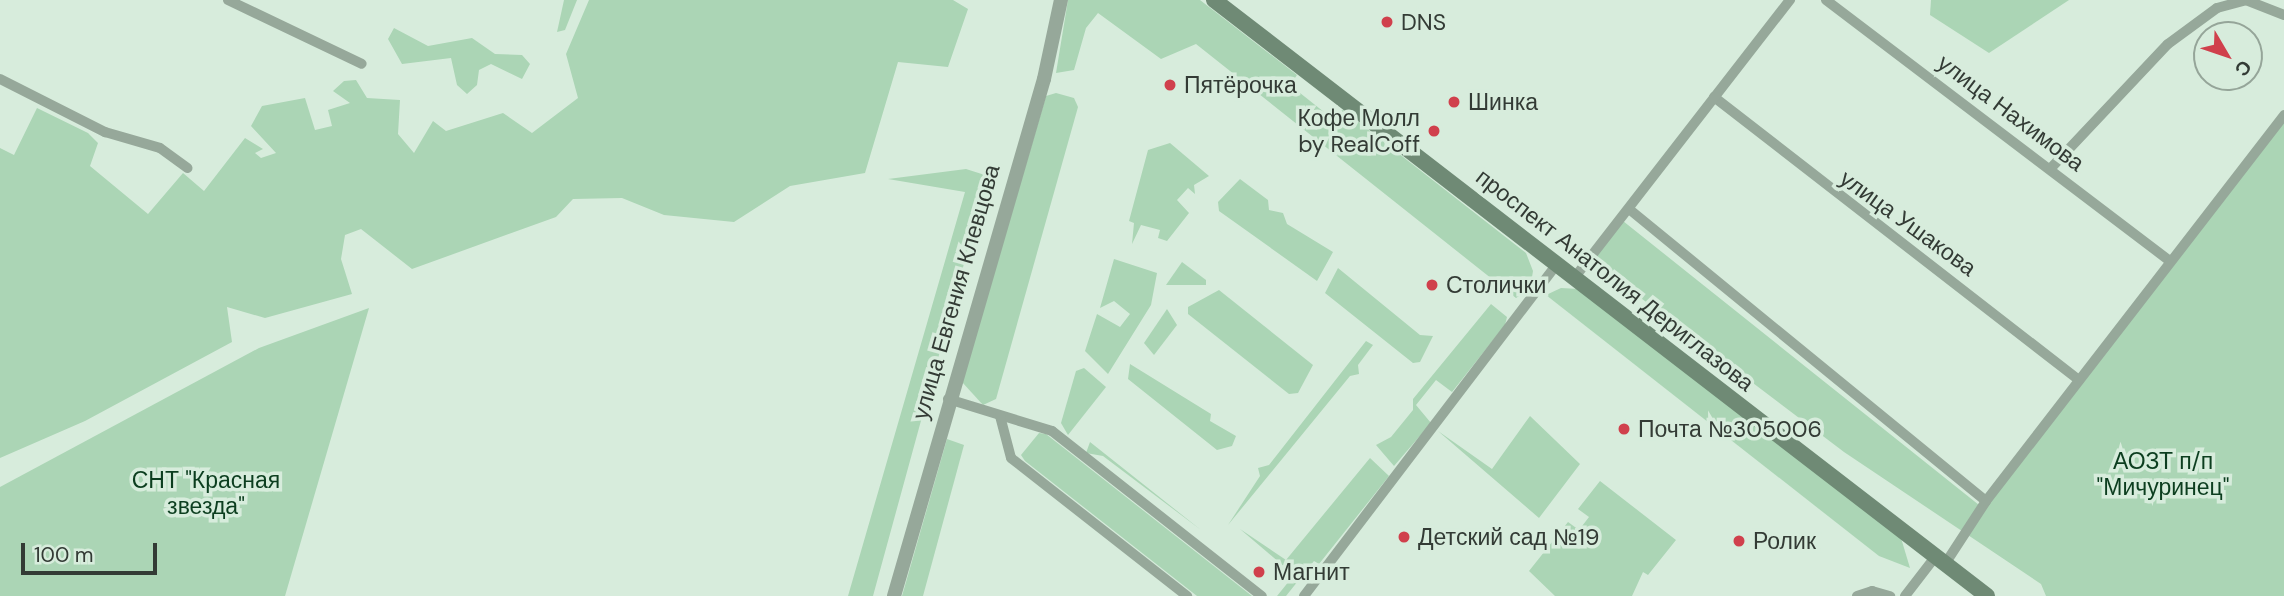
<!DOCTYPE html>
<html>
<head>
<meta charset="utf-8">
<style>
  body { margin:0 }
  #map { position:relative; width:2284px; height:596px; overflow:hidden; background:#d7ecdc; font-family:"DM Sans",sans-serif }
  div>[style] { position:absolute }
  .green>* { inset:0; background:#abd5b5 }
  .minor>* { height:10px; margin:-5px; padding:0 5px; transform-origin:5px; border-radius:5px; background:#96a89a }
  .tertiary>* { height:14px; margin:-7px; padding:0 7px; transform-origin:7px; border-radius:7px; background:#96a89a }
  .secondary>* { height:16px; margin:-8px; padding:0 8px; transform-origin:8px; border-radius:8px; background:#6f8a75 }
  .dots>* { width:19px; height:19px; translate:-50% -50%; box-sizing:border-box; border:4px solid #d7ecdc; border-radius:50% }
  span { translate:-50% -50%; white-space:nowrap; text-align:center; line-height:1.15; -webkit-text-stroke:7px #d7ecdc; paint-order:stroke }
  .poi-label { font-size:23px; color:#333b35 }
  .left { translate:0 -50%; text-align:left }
  .right { translate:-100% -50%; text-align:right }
  .street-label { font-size:23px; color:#333b35 }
  .park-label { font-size:23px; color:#0c3e1f }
  .north { position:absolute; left:2193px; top:21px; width:70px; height:70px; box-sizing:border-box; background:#d7ecdc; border:2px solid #95a599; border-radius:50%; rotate:129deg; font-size:19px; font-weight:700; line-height:28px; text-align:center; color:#333b35 }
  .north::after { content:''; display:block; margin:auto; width:24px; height:32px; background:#d0404c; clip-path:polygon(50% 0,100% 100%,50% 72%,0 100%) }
  .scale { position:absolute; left:21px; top:543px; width:136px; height:32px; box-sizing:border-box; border:4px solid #333b35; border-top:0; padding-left:9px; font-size:21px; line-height:24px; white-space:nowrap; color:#333b35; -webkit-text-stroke:5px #d7ecdc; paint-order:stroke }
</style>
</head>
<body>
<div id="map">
  <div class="green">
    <div style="clip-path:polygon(564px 0,577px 0,565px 30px,557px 32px)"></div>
    <div style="clip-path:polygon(589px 0,953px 0,968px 9px,948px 67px,898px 62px,865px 173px,790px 186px,734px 222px,664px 215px,622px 198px,573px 199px,556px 217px,412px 269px,361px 229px,345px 235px,341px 259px,352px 294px,265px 318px,227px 307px,232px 342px,85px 421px,0 458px,0 148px,14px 155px,37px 108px,88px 133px,98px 143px,90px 166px,148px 214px,183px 173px,204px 191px,245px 138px,263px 149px,255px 153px,261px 158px,276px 153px,251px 126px,262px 106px,305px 98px,315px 130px,332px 126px,328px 110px,350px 103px,333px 91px,344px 81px,356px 80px,367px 98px,400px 100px,398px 134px,414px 153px,433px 121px,446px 131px,503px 113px,532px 133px,578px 98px,566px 54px)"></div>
    <div style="clip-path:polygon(1068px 0,1200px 0,1297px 75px,1290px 85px,1329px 116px,1343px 110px,1526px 253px,1533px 271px,1530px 289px,1516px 298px,1196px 44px,1161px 59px,1098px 13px,1086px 28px,1074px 70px,1056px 73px)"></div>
    <div style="clip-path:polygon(1931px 0,2069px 0,1989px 53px,1930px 15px)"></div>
    <div style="clip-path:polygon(394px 28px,428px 46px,472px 38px,495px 54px,522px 55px,530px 64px,522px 79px,491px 64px,479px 70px,477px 85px,467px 94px,457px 85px,451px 58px,402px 64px,388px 39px)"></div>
    <div style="clip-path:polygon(1056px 93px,1074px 98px,1078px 107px,996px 399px,983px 405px,962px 382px,1046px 96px)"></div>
    <div style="clip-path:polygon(2284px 121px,2284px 596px,2046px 596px,2041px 584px,1844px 452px,1592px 261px,1623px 221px,1984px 509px)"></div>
    <div style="clip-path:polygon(1170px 143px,1209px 176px,1194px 185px,1195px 194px,1188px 188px,1177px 200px,1189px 213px,1167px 241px,1158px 238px,1160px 230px,1141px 225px,1132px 244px,1134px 223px,1129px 221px,1148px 150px)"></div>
    <div style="clip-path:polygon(966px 169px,988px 176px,873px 596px,848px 596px,965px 192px,888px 179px)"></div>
    <div style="clip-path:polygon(1240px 179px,1268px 200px,1269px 210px,1283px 213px,1287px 224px,1333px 252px,1317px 281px,1219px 211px,1218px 202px)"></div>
    <div style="clip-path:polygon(1114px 259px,1157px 273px,1151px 305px,1108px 374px,1085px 351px,1097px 314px,1120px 327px,1130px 314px,1114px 301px,1100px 308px)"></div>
    <div style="clip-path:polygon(1182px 262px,1206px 280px,1206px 285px,1166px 285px)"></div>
    <div style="clip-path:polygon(1338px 268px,1420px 335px,1433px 336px,1420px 362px,1413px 363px,1325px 293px)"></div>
    <div style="clip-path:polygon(1561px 288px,1579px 289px,1901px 538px,1910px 568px,1879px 556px,1546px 295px)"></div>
    <div style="clip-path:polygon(1219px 290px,1313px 365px,1298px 393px,1289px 394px,1188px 314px,1188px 307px)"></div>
    <div style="clip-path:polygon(1491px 304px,1507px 317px,1505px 325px,1452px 392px,1436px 380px,1416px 405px,1431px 423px,1394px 466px,1376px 445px,1391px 437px,1413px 410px,1413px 399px)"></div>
    <div style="clip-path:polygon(369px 308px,285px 596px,0 596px,0 487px,259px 348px)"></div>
    <div style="clip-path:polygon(1167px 309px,1177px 325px,1154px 355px,1144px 343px)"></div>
    <div style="clip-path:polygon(1366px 341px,1373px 345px,1358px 365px,1359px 374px,1350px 376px,1228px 525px,1260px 476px,1258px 468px,1269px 465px)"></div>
    <div style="clip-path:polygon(1130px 364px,1211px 414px,1210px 421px,1236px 436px,1232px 446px,1217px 450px,1128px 379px)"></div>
    <div style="clip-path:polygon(1084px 368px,1106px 387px,1068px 435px,1061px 423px,1076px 371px)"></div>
    <div style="clip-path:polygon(1530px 416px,1580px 464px,1539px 518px,1438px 431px,1492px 469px)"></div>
    <div style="clip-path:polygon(1039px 433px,1046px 434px,1252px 596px,1197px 596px,1025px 461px,1021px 455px)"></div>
    <div style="clip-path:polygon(947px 439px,964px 445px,923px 596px,902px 596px)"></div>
    <div style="clip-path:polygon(1090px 442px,1201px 530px,1103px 456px,1086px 453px)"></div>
    <div style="clip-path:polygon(1370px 458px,1389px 476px,1319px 564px,1314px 561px,1286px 596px,1277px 596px,1294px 575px,1240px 529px,1286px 560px)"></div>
    <div style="clip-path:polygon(1600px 481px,1676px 540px,1648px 575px,1643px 572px,1632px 596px,1555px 596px,1529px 571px,1568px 522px,1579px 530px,1589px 517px,1578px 509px)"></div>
  </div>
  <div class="minor">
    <div style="left:228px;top:0;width:148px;rotate:25.5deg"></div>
    <div style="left:1826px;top:0;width:432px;rotate:37.2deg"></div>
    <div style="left:2246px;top:0;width:41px;rotate:21.5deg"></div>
    <div style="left:0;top:79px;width:118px;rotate:26.8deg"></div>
    <div style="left:105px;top:132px;width:57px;rotate:16.2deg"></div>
    <div style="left:160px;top:148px;width:34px;rotate:36deg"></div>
    <div style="left:1714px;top:97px;width:462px;rotate:37.8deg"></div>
    <div style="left:2051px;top:168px;width:170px;rotate:-46.7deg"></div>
    <div style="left:2168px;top:44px;width:61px;rotate:-36.3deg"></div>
    <div style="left:2217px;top:8px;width:30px;rotate:-15deg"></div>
    <div style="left:1629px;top:209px;width:461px;rotate:39.3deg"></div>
    <div style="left:1575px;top:277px;width:351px;rotate:-52.2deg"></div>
    <div style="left:948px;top:399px;width:109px;rotate:17.1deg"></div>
    <div style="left:1052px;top:431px;width:267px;rotate:38.2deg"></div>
    <div style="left:1000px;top:416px;width:43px;rotate:75.3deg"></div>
    <div style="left:1011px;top:458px;width:224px;rotate:38.1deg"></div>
    <div style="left:1945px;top:564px;width:75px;rotate:-56.9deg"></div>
    <div style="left:1986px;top:501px;width:488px;rotate:-52.3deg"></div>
    <div style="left:1304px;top:596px;width:419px;rotate:-52.7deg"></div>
    <div style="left:1857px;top:596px;width:16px;rotate:-18deg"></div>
    <div style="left:1872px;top:591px;width:19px;rotate:16deg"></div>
    <div style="left:1905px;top:596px;width:49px;rotate:-52.4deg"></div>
  </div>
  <div class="tertiary">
    <div style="left:894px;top:596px;width:538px;rotate:-73.82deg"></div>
    <div style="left:1044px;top:79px;width:81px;rotate:-77.9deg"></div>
  </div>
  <div class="secondary">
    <div style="left:1214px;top:0;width:976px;rotate:37.63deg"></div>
  </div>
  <div class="dots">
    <div style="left:1387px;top:22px;background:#d0404c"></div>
    <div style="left:1170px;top:85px;background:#d0404c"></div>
    <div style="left:1454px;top:102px;background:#d0404c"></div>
    <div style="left:1434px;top:131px;background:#d0404c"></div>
    <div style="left:1432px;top:285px;background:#d0404c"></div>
    <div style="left:1624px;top:429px;background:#d0404c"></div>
    <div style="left:1404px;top:537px;background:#d0404c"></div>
    <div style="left:1739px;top:541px;background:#d0404c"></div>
    <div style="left:1259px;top:572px;background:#d0404c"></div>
  </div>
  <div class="poi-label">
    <span class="left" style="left:1401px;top:22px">DNS</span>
    <span class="left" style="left:1184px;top:85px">Пятёрочка</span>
    <span class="left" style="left:1468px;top:102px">Шинка</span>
    <span class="right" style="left:1420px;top:131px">Кофе Молл<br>by RealCoff</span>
    <span class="left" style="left:1446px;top:285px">Столички</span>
    <span class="left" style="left:1638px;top:429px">Почта №305006</span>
    <span class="left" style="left:1418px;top:537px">Детский сад №19</span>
    <span class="left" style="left:1753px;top:541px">Ролик</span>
    <span class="left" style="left:1273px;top:572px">Магнит</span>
  </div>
  <div class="street-label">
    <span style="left:2011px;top:113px;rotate:37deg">улица Нахимова</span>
    <span style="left:1908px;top:223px;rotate:36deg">улица Ушакова</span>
    <span style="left:1615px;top:280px;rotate:38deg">проспект Анатолия Дериглазова</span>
    <span style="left:956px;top:292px;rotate:-74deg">улица Евгения Клевцова</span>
  </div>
  <div class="park-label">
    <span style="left:2163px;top:474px">АОЗТ п/п<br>"Мичуринец"</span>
    <span style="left:206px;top:493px">СНТ "Красная<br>звезда"</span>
  </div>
  <div class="north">С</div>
  <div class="scale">100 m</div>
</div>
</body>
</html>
